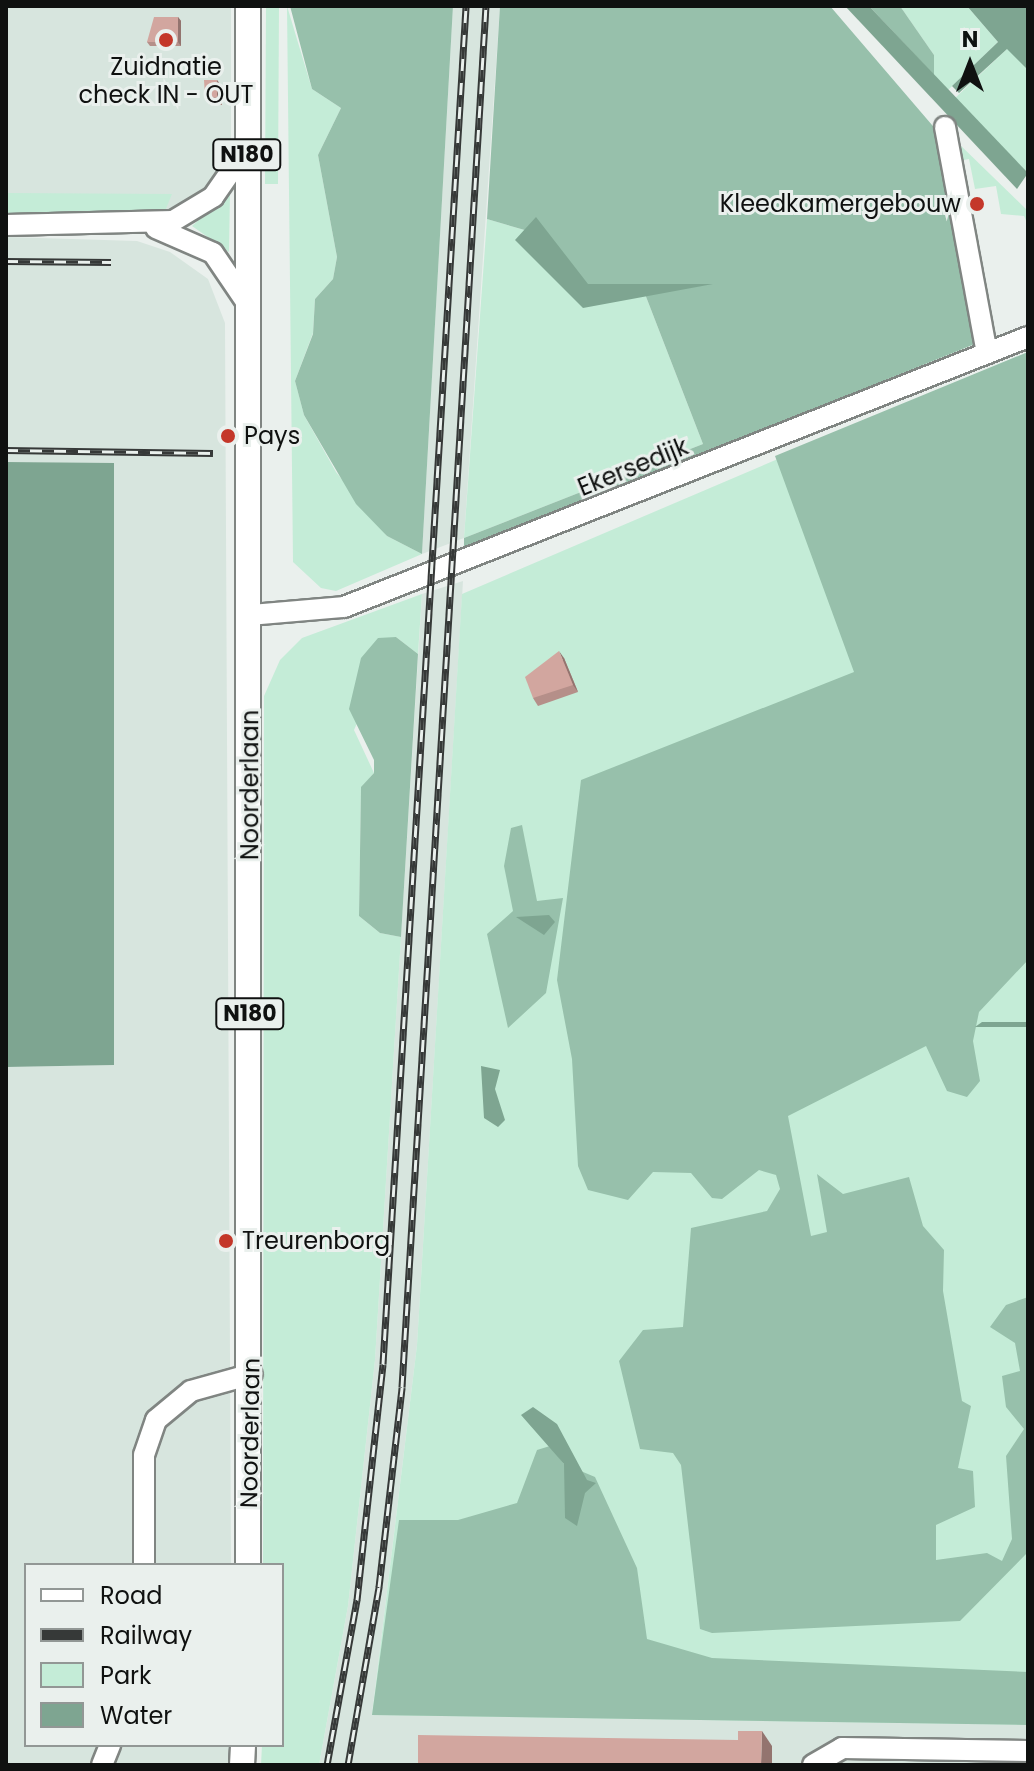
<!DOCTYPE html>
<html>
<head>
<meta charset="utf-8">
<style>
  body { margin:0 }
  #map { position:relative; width:1034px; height:1771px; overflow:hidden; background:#eaf0ed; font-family:Poppins,sans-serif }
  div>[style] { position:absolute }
  .built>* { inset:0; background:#d7e5de }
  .green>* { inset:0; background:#c4ecd7 }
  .forest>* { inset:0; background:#97c0ab }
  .water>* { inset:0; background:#7ea591 }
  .roads { filter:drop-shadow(2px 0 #808582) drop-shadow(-2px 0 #808582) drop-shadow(0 2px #808582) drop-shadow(0 -2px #808582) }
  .minor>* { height:20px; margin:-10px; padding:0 10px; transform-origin:10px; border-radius:10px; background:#fff }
  .major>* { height:24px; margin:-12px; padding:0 12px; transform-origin:12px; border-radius:12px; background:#fff }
  .rail>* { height:7px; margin-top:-3.5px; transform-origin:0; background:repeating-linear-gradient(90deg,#eaf0ed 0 12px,#363938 0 24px); box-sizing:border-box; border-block:2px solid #363938 }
  .wall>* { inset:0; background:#b58f89 }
  .shaded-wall>* { inset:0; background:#93746f }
  .building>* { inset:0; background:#d2a69f }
  .dots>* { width:22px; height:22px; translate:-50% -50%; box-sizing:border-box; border:4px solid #eaf0ed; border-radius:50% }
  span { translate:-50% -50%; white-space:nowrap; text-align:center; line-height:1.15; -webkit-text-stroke:6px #eaf0ed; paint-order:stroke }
  .shield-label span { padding:2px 6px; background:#eaf0ed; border:2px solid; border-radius:6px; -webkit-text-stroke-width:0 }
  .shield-label { font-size:22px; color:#0f1110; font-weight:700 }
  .poi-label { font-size:24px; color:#0f1110 }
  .right { translate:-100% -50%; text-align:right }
  .left { translate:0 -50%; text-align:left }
  .street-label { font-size:24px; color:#0f1110 }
  .frame { position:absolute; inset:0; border:8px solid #0f1110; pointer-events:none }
  .legend { position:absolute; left:24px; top:1563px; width:260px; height:184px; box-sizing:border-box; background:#eaf0ed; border:2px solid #929795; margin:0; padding:10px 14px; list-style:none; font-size:24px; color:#0f1110 }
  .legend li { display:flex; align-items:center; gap:16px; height:40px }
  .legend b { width:40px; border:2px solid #929795 }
  .north { position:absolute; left:930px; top:24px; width:80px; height:80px; -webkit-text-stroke:6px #eaf0ed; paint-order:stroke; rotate:0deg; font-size:22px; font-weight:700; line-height:32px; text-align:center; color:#0f1110 }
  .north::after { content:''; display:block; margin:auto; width:28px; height:36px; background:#0f1110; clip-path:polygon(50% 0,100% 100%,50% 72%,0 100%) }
</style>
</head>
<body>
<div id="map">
  <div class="built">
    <div style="clip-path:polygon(6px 6px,231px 6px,231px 140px,214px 179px,191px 202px,158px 213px,6px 214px)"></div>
    <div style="clip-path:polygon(453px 6px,500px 6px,464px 538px,422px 554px)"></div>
    <div style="clip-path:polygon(6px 237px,137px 241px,170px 252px,208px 279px,225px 323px,231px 1565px,26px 1565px,26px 1745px,231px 1745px,230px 1765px,6px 1765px,6px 1067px,114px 1065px,114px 464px,6px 462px)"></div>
    <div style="clip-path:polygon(463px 581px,417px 1345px,372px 1714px,1028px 1725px,1028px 1765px,319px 1765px,348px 1606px,375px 1360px,422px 594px)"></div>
  </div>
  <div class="green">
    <div style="clip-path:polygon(266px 6px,279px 6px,278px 184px,265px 184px)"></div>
    <div style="clip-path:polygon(287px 6px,312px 89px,341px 108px,318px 155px,337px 257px,333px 279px,315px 299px,313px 333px,295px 381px,304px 415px,336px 472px,387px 536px,422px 554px,336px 591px,321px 588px,293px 562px)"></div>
    <div style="clip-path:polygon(900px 6px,967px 6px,998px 42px,946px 92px,934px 75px,934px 55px)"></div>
    <div style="clip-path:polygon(1008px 48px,1028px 70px,1028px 173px,953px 100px)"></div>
    <div style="clip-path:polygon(956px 141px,1028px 211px,1028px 225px,1024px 216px,1001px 214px,996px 186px,975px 189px,969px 159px,958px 161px)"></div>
    <div style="clip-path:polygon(230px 192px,229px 252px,192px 226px)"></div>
    <div style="clip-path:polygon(6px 193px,172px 194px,165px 211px,139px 216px,6px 214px)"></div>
    <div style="clip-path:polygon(487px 219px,535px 233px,645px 294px,703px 444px,464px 538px)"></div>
    <div style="clip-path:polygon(1028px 352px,1028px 1725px,372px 1715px,417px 1345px,462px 594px)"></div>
    <div style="clip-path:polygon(422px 594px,418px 654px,396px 637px,354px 730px,374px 773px,361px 788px,359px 916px,380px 933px,401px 937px,375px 1360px,348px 1606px,319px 1765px,261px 1765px,262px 1745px,282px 1745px,282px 1565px,263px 1565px,264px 696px,280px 660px,302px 638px)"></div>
  </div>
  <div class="forest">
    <div style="clip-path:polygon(290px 6px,453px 6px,422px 554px,387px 536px,356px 504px,304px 415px,295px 381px,313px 334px,315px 299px,333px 279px,337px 257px,318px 155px,341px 108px,312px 89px)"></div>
    <div style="clip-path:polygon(500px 6px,830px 6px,938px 132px,975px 344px,464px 550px,464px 538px,703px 444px,645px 294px,576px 290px,535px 233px,487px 219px)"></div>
    <div style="clip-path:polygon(869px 6px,900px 6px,934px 55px,934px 75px)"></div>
    <div style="clip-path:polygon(1028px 352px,1028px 960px,979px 1012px,973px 1041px,980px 1081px,967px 1097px,947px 1091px,926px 1046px,788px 1116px,811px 1236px,827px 1232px,817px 1174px,843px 1194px,909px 1177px,923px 1226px,944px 1250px,943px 1291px,962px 1401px,971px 1406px,958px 1468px,973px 1471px,975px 1507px,936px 1525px,936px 1560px,987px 1553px,1002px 1561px,1012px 1539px,1006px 1456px,1024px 1429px,1006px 1407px,1002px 1376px,1020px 1371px,1015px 1343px,990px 1327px,1006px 1305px,1028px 1297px,1028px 1552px,960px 1621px,712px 1633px,700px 1629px,681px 1465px,673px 1453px,640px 1449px,619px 1361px,643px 1330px,683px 1327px,691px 1228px,767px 1211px,780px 1189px,776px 1175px,759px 1170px,722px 1199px,712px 1198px,691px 1173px,653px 1172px,628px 1200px,588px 1190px,578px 1166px,572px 1059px,557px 980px,581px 780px,854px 672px,775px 456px)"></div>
    <div style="clip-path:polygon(396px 637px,418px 654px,401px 937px,380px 933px,359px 916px,361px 787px,374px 773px,374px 760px,349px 709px,361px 658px,378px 638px)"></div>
    <div style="clip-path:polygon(522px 825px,537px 901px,563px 898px,546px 993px,508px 1028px,487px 934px,513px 911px,504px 866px,511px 828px)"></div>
    <div style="clip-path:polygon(550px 1446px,564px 1464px,595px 1477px,637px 1568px,647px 1639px,712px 1658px,1028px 1672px,1028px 1725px,372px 1715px,399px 1520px,458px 1520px,517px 1503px,537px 1450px)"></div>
  </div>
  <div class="water">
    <div style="clip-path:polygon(845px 6px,869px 6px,1028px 173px,1017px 189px)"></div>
    <div style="clip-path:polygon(967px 6px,1028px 6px,1028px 70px,1007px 49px,959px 93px,952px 86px,998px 42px)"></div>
    <div style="clip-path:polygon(536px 217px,588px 284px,713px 284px,583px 308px,515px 240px)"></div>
    <div style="clip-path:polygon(6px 462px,114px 463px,114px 1065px,6px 1067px)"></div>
    <div style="clip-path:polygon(549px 915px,555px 922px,544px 935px,516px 917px)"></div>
    <div style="clip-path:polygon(982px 1022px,1028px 1022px,1028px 1027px,975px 1027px)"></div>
    <div style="clip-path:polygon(481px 1066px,500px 1070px,495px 1089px,505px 1120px,498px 1127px,484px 1118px)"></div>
    <div style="clip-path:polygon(533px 1407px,557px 1424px,587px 1480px,596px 1483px,585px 1493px,577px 1526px,565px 1518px,564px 1464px,521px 1415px)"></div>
  </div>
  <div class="roads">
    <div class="minor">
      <div style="left:945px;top:127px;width:230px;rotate:79.5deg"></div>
      <div style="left:6px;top:225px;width:167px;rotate:-1.4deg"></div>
      <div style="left:173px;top:221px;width:47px;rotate:-31deg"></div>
      <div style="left:213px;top:197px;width:60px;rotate:-55.2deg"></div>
      <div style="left:156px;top:228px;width:62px;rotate:23.7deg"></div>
      <div style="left:213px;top:253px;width:60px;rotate:55.8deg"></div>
      <div style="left:250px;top:615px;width:94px;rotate:-4.9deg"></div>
      <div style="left:344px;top:607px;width:735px;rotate:-21.54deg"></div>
      <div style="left:144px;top:1565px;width:110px;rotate:-90deg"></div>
      <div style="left:144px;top:1455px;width:37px;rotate:-71deg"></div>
      <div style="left:156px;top:1420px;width:45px;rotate:-39.6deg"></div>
      <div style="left:191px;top:1391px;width:63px;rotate:-15.6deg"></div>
      <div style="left:102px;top:1765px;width:22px;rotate:-68deg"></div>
      <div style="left:813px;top:1765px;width:34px;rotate:-30deg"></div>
      <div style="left:842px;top:1748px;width:186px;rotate:0.9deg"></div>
    </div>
    <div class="major">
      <div style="left:248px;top:1565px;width:1559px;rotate:-90deg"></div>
      <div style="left:242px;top:1765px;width:20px;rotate:-87deg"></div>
    </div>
  </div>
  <div class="rail">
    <div style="left:6px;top:261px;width:105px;rotate:0.5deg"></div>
    <div style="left:6px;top:450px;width:207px;rotate:0.8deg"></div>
    <div style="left:327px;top:1765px;width:168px;rotate:-79.7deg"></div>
    <div style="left:357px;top:1600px;width:237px;rotate:-83.7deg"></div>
    <div style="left:383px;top:1364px;width:1361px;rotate:-86.5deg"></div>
    <div style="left:348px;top:1765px;width:181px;rotate:-80.1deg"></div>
    <div style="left:379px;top:1587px;width:201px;rotate:-83.4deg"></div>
    <div style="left:402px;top:1387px;width:1384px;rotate:-86.52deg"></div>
  </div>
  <div class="wall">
    <div style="clip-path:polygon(178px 17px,181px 21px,181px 46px,150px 46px,147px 42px)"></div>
    <div style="clip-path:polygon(217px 80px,222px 87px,222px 105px,210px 105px,205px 97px)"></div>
    <div style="clip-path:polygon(564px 658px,578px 692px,538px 706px,533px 698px)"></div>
  </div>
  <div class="shaded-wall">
    <div style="clip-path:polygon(178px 17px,181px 21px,181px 46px,178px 42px)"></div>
    <div style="clip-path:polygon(217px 80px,222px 87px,222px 105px,217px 97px)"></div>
    <div style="clip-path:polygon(559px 651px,564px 658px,578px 692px,573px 685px)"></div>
    <div style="clip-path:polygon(762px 1731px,772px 1746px,772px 1765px,761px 1765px)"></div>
  </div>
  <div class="building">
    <div style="clip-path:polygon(154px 17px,178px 17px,178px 42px,147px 42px)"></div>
    <div style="clip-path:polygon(204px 80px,217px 80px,217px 97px,205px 97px)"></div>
    <div style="clip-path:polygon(559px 651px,573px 685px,533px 698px,525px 677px)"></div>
    <div style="clip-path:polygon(738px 1731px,762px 1731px,761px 1765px,418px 1765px,418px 1735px,738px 1740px)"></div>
  </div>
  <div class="dots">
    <div style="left:166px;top:40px;background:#c4372a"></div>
    <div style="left:977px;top:204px;background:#c4372a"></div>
    <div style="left:228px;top:436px;background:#c4372a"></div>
    <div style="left:226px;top:1241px;background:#c4372a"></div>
  </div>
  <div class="shield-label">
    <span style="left:247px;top:155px">N180</span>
    <span style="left:250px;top:1014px">N180</span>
  </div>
  <div class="poi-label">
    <span style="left:166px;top:81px">Zuidnatie<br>check IN - OUT</span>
    <span class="right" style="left:961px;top:204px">Kleedkamergebouw</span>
    <span class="left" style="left:244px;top:436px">Pays</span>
    <span class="left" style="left:242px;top:1241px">Treurenborg</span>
  </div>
  <div class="street-label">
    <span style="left:633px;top:467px;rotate:-22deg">Ekersedijk</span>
    <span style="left:250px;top:785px;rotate:-90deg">Noorderlaan</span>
    <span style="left:250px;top:1433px;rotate:-89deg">Noorderlaan</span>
  </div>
  <div class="frame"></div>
  <ul class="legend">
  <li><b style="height:10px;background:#fff"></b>Road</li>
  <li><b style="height:10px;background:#363938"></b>Railway</li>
  <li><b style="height:22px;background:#c4ecd7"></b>Park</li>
  <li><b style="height:22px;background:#7ea591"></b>Water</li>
  </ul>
  <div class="north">N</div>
</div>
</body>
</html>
